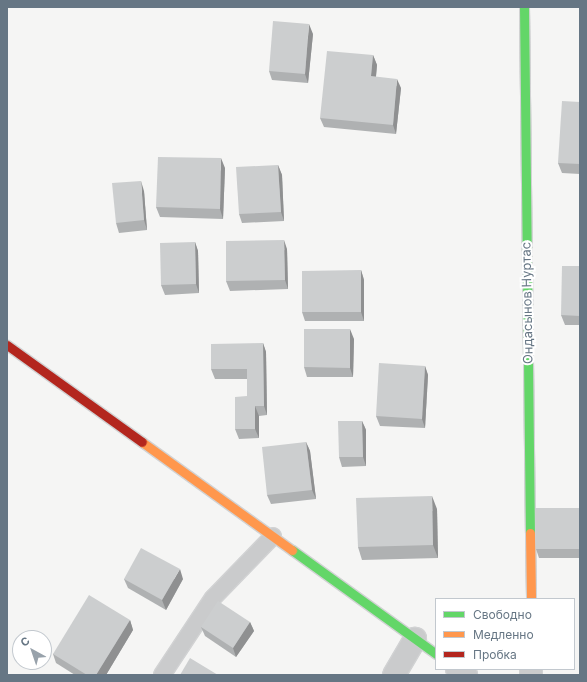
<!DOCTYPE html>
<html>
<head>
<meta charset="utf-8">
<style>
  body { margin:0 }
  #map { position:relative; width:587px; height:682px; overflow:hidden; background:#f5f5f4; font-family:Inter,sans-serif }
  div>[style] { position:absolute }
  .roads { filter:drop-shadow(1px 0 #d1d2d3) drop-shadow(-1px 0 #d1d2d3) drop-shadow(0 1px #d1d2d3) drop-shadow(0 -1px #d1d2d3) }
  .lane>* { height:16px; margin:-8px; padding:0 8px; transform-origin:8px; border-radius:8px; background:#cacbcc }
  .street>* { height:22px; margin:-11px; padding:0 11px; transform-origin:11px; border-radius:11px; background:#cacbcc }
  .fast>* { height:9px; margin:-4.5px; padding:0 4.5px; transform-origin:4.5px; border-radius:4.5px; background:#63d668 }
  .slow>* { height:9px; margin:-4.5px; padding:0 4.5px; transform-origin:4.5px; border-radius:4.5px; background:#ff974d }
  .jam>* { height:9px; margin:-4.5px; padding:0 4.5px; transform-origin:4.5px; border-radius:4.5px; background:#b3261e }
  .wall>* { inset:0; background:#afb1b2 }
  .shaded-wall>* { inset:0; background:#8f9091 }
  .building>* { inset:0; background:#cccecf }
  span { translate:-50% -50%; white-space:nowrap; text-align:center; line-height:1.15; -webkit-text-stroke:4px #fff; paint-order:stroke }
  .street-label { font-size:13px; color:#667684 }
  .frame { position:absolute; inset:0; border:8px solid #667684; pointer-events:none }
  .legend { position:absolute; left:435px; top:598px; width:140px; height:72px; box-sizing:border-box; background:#fff; border:1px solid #c2c8ce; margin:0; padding:5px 7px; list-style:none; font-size:12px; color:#667684 }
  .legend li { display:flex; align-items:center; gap:8px; height:20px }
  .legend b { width:20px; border:1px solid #c2c8ce }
  .north { position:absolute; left:12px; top:630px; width:40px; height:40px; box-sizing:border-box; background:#fff; border:1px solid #c2c8ce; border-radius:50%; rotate:320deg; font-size:11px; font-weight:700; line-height:16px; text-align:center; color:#667684 }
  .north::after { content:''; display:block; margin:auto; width:14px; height:18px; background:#98a2ab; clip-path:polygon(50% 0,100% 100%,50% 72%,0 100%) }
</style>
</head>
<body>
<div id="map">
  <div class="roads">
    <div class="lane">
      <div style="left:162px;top:675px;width:92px;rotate:-56.5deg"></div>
      <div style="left:213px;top:598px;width:86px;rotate:-45.9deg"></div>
    </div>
    <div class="street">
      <div style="left:457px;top:669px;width:11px;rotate:34deg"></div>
      <div style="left:531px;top:669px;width:6px;rotate:90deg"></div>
      <div style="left:394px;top:675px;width:42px;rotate:-59.7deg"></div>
    </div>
    <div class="fast">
      <div style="left:524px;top:7px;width:526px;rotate:89.35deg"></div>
      <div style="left:292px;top:550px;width:178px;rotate:35.8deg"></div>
    </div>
    <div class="slow">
      <div style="left:142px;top:442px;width:185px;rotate:35.8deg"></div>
      <div style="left:530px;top:533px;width:66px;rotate:89.1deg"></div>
    </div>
    <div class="jam">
      <div style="left:7px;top:345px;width:166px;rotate:35.7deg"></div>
    </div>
  </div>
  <div class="wall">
    <div style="clip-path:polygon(313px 34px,308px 83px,272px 80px,269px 71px)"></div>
    <div style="clip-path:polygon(373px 55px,377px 65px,376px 77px,401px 88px,396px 134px,324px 127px,320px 118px)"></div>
    <div style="clip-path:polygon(580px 102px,580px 174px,562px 173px,558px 163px)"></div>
    <div style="clip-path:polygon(278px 165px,282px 175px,284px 221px,242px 223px,239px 214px)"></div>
    <div style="clip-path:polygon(225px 168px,223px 219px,160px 217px,156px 207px)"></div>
    <div style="clip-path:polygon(144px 191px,147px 230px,119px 233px,116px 223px)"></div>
    <div style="clip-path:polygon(195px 242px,198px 251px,199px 293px,165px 295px,161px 285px)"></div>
    <div style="clip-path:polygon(287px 249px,288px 289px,230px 291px,226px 281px)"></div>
    <div style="clip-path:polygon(580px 266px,580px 325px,565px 325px,561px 315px)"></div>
    <div style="clip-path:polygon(361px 270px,364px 280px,364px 321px,305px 321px,302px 312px)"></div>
    <div style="clip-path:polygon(354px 339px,353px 377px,307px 377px,304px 367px)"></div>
    <div style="clip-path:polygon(263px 343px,266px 352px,267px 415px,259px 416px,259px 438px,239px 439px,235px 429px,247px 396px,247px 379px,215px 379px,211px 369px)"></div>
    <div style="clip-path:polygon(425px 366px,428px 375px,425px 428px,380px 426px,376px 416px)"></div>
    <div style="clip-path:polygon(362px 421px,366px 430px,366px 466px,342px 467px,339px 457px)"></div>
    <div style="clip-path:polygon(306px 442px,310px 451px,316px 499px,271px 504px,267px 495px)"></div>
    <div style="clip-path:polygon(580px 508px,580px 558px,539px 558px,536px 549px)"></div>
    <div style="clip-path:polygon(437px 509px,438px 558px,362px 560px,358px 547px)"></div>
    <div style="clip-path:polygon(124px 579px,183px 579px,166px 610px,128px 588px)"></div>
    <div style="clip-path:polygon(130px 620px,133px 630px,106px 675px,75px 675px,56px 663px,53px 654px)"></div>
    <div style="clip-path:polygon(250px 622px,254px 631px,236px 657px,205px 636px,201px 627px)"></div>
  </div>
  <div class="shaded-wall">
    <div style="clip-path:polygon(309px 24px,313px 34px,308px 83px,305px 74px)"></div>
    <div style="clip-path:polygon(373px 55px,377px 65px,375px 86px,371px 76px)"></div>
    <div style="clip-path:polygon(397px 79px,401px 88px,396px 134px,393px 125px)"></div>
    <div style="clip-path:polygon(221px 158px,225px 168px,223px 219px,220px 209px)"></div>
    <div style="clip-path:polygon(278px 165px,282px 175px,284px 221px,281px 212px)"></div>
    <div style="clip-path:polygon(141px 181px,144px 191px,147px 230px,144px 220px)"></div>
    <div style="clip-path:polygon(284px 240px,287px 249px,288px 289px,285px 280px)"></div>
    <div style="clip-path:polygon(195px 242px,198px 251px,199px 293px,196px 284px)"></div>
    <div style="clip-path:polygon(361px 270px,364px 280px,364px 321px,361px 312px)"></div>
    <div style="clip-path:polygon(350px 329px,354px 339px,353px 377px,350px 368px)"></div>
    <div style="clip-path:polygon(263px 343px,266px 352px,267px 415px,264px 406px)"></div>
    <div style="clip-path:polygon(425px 366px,428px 375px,425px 428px,422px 419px)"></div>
    <div style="clip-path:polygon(255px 406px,259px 416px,259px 438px,255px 429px)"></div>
    <div style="clip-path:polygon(362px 421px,366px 430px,366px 466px,363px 457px)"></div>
    <div style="clip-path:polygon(306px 442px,310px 451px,316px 499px,312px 490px)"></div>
    <div style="clip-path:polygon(432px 496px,437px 509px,438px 558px,433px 545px)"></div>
    <div style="clip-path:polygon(180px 569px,183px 579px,166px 610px,162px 600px)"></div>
    <div style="clip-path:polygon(130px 620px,133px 630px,106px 675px,96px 675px)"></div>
    <div style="clip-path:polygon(250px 622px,254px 631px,236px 657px,233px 648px)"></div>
  </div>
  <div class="building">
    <div style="clip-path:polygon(273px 21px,309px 24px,305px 74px,269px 71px)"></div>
    <div style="clip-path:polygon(327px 51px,373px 55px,371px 76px,397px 79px,393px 125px,320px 118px)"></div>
    <div style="clip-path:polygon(562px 101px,580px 102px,580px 164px,558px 163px)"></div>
    <div style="clip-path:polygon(158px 157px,221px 158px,220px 209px,156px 207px)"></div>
    <div style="clip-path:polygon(278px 165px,281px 212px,239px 214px,236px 167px)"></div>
    <div style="clip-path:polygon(141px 181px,144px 220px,116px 223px,112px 183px)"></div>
    <div style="clip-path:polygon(284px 240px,285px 280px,226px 281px,226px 241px)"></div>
    <div style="clip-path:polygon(195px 242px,196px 284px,161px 285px,160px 243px)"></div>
    <div style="clip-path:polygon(562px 266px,580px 266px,580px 316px,561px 315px)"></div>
    <div style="clip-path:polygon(361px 270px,361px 312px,302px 312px,302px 271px)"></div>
    <div style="clip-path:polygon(304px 329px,350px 329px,350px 368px,304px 367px)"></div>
    <div style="clip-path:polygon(263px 343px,264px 406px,255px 406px,255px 429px,235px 429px,235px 397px,247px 396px,247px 369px,211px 369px,211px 344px)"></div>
    <div style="clip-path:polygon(379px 363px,425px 366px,422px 419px,376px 416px)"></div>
    <div style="clip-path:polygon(338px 421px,362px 421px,363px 457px,339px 457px)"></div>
    <div style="clip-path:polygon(306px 442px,312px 490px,267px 495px,262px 447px)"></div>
    <div style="clip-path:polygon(432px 496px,433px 545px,358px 547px,356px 498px)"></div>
    <div style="clip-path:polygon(535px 508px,580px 508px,580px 549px,536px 549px)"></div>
    <div style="clip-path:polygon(141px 548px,180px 569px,162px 600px,124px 579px)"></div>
    <div style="clip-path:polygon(89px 595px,130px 620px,96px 675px,87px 675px,53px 654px)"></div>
    <div style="clip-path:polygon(218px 601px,250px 622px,233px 648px,201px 627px)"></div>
    <div style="clip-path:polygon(190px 658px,218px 675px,180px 675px)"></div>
  </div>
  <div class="street-label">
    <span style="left:527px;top:303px;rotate:-91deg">Ондасынов Нуртас</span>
  </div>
  <div class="frame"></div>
  <ul class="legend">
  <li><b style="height:5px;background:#63d668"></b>Свободно</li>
  <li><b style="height:5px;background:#ff974d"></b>Медленно</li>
  <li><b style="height:5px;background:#b3261e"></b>Пробка</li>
  </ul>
  <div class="north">С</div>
</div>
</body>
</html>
